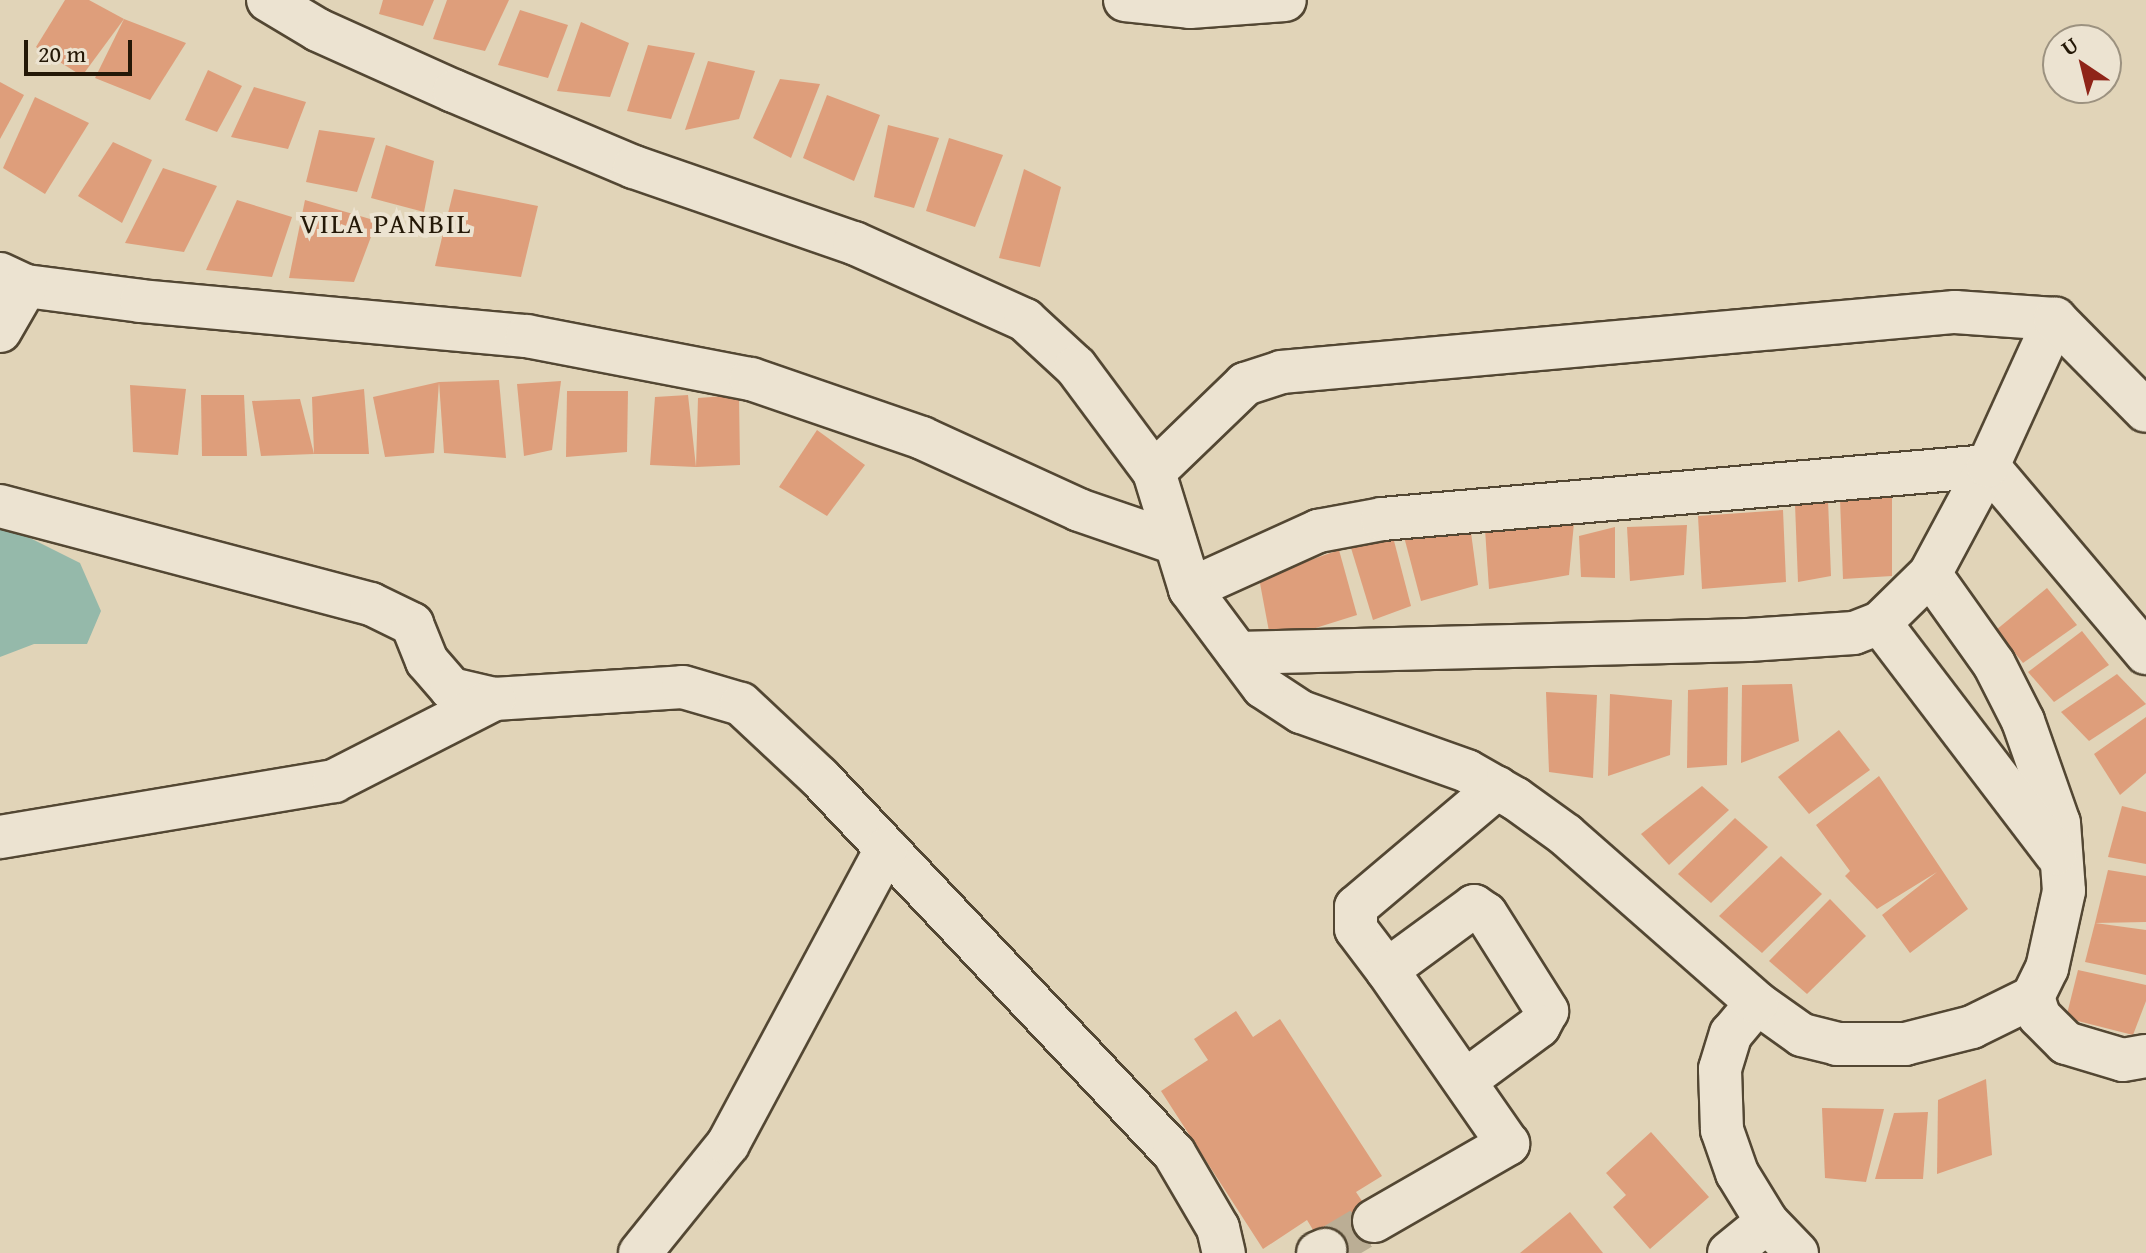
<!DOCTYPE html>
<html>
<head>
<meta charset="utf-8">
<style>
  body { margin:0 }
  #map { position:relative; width:2146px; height:1253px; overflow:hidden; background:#e1d4b8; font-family:"Gentium Book Plus",serif }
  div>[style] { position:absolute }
  .water>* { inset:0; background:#95b9aa }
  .building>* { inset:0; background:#de9e7b }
  .minor-tunnel>* { height:42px; margin-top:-21px; transform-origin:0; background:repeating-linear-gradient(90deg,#bbae95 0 42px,transparent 0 63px) }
  .roads { filter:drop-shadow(2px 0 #534733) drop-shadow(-2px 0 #534733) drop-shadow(0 2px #534733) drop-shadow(0 -2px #534733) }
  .minor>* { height:42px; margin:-21px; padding:0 21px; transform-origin:21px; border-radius:21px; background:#ece3d1 }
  span { translate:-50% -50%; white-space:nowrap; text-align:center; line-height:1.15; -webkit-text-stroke:8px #ece3d1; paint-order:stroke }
  .neighbourhood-label { font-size:28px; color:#241807; letter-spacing:2px }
  .north { position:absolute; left:2042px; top:24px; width:80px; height:80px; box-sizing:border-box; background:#ece3d1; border:2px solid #9c9280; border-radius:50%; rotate:325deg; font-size:22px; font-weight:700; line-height:32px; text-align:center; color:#241807 }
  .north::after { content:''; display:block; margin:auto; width:28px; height:36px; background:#8f2418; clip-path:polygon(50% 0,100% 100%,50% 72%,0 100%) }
  .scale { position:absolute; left:24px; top:40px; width:108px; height:36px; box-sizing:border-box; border:4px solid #241807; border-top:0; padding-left:10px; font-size:24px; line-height:28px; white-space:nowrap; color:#241807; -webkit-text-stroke:6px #ece3d1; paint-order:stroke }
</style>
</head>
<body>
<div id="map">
  <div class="water">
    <div style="clip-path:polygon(0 523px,80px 563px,101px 611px,87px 644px,34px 644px,0 657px)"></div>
  </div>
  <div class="building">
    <div style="clip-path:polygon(65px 0,89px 0,124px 19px,82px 76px,36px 47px)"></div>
    <div style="clip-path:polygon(383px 0,434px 0,423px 26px,379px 14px)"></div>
    <div style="clip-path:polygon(447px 0,509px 0,485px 51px,433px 39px)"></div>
    <div style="clip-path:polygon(520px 10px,568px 25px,548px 78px,498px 65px)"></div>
    <div style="clip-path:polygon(124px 19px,186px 43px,150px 100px,95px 78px)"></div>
    <div style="clip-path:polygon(581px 22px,629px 43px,610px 97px,557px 91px)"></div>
    <div style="clip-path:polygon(648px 45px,695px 53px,671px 119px,627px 111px)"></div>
    <div style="clip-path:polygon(708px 61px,755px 71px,739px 119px,685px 130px)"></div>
    <div style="clip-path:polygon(208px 70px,242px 86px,217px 132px,185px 120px)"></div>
    <div style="clip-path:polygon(780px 79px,820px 84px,791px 158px,753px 138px)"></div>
    <div style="clip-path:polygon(0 82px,24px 95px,0 139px)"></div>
    <div style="clip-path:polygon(254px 87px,306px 102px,288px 149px,231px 137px)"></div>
    <div style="clip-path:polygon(827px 95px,880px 115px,854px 181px,803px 158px)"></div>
    <div style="clip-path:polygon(35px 97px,89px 123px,45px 194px,3px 168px)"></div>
    <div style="clip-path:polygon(888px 125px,939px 138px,914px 208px,874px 197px)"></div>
    <div style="clip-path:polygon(319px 130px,375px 138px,357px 192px,306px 182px)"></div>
    <div style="clip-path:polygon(949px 138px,1003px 155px,975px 227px,926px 211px)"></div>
    <div style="clip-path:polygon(113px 142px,152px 160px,122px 223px,78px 196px)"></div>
    <div style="clip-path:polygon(386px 145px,434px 161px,424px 212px,371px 198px)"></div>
    <div style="clip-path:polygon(163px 168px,217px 186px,184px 252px,125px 243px)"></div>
    <div style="clip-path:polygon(1024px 169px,1061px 187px,1040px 267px,999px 258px)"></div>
    <div style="clip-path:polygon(454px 189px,538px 206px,521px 277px,435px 266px)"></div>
    <div style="clip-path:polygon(237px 200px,292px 217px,272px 277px,206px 270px)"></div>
    <div style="clip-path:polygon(305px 200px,377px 221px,354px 282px,289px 278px)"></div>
    <div style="clip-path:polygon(499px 380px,506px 458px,444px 453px,439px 382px)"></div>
    <div style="clip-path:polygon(561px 381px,552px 450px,524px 456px,517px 384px)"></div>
    <div style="clip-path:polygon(439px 382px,434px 453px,385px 457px,373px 397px)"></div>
    <div style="clip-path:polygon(130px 385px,186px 389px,178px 455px,133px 452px)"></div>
    <div style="clip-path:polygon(364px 389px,369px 454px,314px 454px,312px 397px)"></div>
    <div style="clip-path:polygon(567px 391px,628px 391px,627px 452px,566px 457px)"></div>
    <div style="clip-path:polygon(201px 395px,244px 395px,247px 456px,202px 456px)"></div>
    <div style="clip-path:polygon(688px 395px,696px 467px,698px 398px,739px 395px,740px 465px,696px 467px,650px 465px,655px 397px)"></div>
    <div style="clip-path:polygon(300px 399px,314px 454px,261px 456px,252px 401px)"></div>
    <div style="clip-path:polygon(817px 430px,865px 465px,827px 516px,779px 487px)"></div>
    <div style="clip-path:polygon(1892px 497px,1892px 576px,1843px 579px,1840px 499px)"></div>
    <div style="clip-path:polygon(1828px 500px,1831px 576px,1798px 582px,1795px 504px)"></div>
    <div style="clip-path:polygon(1783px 510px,1786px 582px,1702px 589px,1698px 516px)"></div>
    <div style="clip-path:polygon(1574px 523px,1569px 575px,1489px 589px,1485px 529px)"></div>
    <div style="clip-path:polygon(1470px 525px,1478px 585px,1421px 601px,1403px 533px)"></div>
    <div style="clip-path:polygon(1687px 525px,1684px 575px,1630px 581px,1627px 527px)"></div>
    <div style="clip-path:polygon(1615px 527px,1615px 578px,1581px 577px,1579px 536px)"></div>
    <div style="clip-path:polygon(1393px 537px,1411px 606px,1373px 620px,1351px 548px)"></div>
    <div style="clip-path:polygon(1339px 550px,1357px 615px,1271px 642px,1259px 578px)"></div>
    <div style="clip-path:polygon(2047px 588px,2077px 625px,2023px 663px,1996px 630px)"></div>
    <div style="clip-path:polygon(2082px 631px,2109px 665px,2054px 702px,2028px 672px)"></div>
    <div style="clip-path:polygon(2117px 674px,2146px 704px,2089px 741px,2061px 712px)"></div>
    <div style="clip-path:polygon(1792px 684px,1799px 741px,1741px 763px,1742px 685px)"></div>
    <div style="clip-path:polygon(1728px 687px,1727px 765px,1687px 768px,1688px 690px)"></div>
    <div style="clip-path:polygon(1546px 692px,1597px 695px,1593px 778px,1549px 772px)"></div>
    <div style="clip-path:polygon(1610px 694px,1672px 700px,1670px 755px,1608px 776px)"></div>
    <div style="clip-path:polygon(2146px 717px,2146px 773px,2120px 795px,2094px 754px)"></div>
    <div style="clip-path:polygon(1839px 730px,1870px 770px,1809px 814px,1778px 777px)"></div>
    <div style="clip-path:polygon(1879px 776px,1968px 909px,1910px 953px,1882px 915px,1937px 872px,1877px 909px,1845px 876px,1850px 871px,1816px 825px)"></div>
    <div style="clip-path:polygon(1702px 786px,1729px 810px,1669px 865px,1641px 834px)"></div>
    <div style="clip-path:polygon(2122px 806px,2146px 812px,2146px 864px,2108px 857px)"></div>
    <div style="clip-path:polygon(1735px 818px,1768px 847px,1711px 903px,1678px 874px)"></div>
    <div style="clip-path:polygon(1781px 856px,1822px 894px,1762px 953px,1719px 916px)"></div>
    <div style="clip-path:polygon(2108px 870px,2146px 876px,2146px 922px,2095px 923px)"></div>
    <div style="clip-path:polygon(1830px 899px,1866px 936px,1807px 994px,1769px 961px)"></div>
    <div style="clip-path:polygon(2095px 923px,2146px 930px,2146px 975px,2085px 962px)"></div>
    <div style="clip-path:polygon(2078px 970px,2146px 985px,2146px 1001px,2133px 1035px,2066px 1018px)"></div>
    <div style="clip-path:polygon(1236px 1011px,1253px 1037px,1280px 1019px,1382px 1176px,1356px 1192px,1384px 1234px,1354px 1253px,1327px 1253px,1307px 1220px,1263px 1249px,1161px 1091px,1208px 1060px,1194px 1039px)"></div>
    <div style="clip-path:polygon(1986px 1079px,1992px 1155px,1937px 1174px,1938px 1100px)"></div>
    <div style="clip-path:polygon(1822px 1108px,1884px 1109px,1866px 1182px,1825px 1178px)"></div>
    <div style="clip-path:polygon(1928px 1112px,1923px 1179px,1875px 1179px,1894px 1113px)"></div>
    <div style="clip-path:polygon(1651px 1132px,1709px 1197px,1650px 1249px,1613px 1207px,1626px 1195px,1606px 1173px)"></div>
    <div style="clip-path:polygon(1570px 1212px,1603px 1253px,1520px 1253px)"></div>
  </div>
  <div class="minor-tunnel">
    <div style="left:1325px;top:1250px;width:57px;rotate:-30.6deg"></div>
  </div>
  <div class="roads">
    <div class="minor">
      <div style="left:268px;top:0;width:58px;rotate:31deg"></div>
      <div style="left:318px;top:30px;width:149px;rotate:24.2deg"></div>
      <div style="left:454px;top:91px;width:195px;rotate:22.9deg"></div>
      <div style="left:634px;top:167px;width:233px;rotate:19.1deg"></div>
      <div style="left:854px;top:243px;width:188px;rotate:24.2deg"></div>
      <div style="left:1025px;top:320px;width:69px;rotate:42.7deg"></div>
      <div style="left:1076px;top:367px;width:131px;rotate:53.4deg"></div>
      <div style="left:1125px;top:0;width:65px;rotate:6.1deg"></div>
      <div style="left:1190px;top:7px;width:95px;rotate:-4.2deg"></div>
      <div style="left:0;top:274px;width:29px;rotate:25deg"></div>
      <div style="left:26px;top:286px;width:116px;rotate:7.4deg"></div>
      <div style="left:141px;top:301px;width:388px;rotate:5.2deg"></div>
      <div style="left:527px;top:336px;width:228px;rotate:10.9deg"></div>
      <div style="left:751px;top:379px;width:181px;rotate:19deg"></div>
      <div style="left:922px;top:438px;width:173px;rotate:24.6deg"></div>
      <div style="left:1079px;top:510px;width:102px;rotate:19deg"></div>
      <div style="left:0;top:331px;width:52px;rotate:-60deg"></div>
      <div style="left:0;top:506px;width:384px;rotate:14.8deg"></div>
      <div style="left:371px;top:604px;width:46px;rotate:26deg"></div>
      <div style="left:412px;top:624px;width:40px;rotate:68deg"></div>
      <div style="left:427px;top:661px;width:37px;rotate:49deg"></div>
      <div style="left:451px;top:689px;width:44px;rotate:13.1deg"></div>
      <div style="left:494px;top:699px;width:189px;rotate:-3.6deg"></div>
      <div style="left:683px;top:687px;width:60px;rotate:16.3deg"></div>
      <div style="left:741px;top:704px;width:107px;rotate:43.1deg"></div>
      <div style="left:819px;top:777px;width:517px;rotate:46.65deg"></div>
      <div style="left:1174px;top:1153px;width:87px;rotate:59.6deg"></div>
      <div style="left:1218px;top:1228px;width:26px;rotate:77deg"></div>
      <div style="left:1930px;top:574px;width:110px;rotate:54.6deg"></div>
      <div style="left:1994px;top:664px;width:64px;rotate:63deg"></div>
      <div style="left:2023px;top:721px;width:108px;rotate:70.6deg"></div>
      <div style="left:2059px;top:823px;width:68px;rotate:85.8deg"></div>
      <div style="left:2064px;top:891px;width:79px;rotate:102.4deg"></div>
      <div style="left:2047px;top:968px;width:32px;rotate:116deg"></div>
      <div style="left:2033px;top:997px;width:20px;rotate:72deg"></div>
      <div style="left:2039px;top:1016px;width:38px;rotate:45deg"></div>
      <div style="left:2066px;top:1043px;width:59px;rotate:16.6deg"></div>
      <div style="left:2123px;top:1060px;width:23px;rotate:-10deg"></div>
      <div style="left:1190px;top:589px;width:141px;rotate:-24.4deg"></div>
      <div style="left:1318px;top:531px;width:65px;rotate:-10.6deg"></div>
      <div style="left:1382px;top:519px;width:608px;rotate:-5deg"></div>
      <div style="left:1988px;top:466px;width:245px;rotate:49.8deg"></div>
      <div style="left:1880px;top:623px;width:290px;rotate:52.7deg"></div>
      <div style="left:1238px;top:653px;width:510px;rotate:-1.46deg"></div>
      <div style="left:1748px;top:640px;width:106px;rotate:-3.8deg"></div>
      <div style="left:1854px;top:633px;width:28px;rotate:-21deg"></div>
      <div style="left:1880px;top:623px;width:70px;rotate:-44.4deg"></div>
      <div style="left:1930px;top:574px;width:123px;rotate:-61.8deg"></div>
      <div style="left:1988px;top:466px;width:162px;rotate:-65.5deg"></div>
      <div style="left:0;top:837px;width:339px;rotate:-9.5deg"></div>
      <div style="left:334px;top:781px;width:180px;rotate:-27.1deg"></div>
      <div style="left:1387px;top:970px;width:51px;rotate:-127.1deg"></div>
      <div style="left:1356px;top:929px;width:22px;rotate:-90deg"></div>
      <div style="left:1356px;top:907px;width:185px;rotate:-40.2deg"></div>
      <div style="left:1757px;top:1003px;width:55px;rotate:35.4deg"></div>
      <div style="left:1802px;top:1035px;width:36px;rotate:14deg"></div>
      <div style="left:1837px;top:1044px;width:68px"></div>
      <div style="left:1905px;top:1044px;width:69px;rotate:-14.2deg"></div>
      <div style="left:1972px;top:1027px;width:68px;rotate:-26.2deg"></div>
      <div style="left:1374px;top:1221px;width:155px;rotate:-29.9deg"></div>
      <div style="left:1508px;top:1144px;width:212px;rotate:-124.8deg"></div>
      <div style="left:1387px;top:970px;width:108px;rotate:-36.3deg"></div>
      <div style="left:1474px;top:906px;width:14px;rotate:34deg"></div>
      <div style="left:1486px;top:914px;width:115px;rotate:57.8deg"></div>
      <div style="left:1547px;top:1011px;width:17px;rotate:118deg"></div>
      <div style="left:1539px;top:1026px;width:91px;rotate:143.5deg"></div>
      <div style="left:640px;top:1253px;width:140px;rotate:-51.1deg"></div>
      <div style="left:728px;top:1144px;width:335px;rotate:-61.8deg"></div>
      <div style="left:1318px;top:1253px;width:8px;rotate:-23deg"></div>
      <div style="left:1729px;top:1253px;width:49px;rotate:-39.2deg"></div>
      <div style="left:1797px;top:1253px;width:43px;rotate:-134.1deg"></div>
      <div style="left:1767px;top:1222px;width:57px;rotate:-121.5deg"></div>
      <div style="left:1737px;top:1173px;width:46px;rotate:-109.2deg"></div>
      <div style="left:1722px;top:1130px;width:61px;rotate:-91.9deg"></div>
      <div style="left:1720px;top:1069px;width:37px;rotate:-73deg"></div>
      <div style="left:1731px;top:1034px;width:40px;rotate:-50deg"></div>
      <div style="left:1757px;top:1003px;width:254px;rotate:-138.7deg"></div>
      <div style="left:1566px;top:835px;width:62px;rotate:-144.2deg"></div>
      <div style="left:1516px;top:799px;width:56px;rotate:-150.3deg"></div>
      <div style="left:1467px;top:771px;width:176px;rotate:-160.4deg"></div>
      <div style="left:1301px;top:712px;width:45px;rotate:-146.7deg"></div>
      <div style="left:1263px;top:687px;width:122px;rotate:-126.7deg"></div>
      <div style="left:1190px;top:589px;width:122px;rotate:-107.1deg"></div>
      <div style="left:1154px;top:472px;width:127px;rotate:-44deg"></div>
      <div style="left:1245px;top:384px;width:38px;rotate:-18deg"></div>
      <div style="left:1281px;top:372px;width:677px;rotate:-5.09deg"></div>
      <div style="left:1955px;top:312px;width:100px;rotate:4deg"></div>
      <div style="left:2055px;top:319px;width:129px;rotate:45.3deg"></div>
    </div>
  </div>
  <div class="neighbourhood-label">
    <span style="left:386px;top:223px">VILA PANBIL</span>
  </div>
  <div class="north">U</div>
  <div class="scale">20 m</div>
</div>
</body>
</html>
